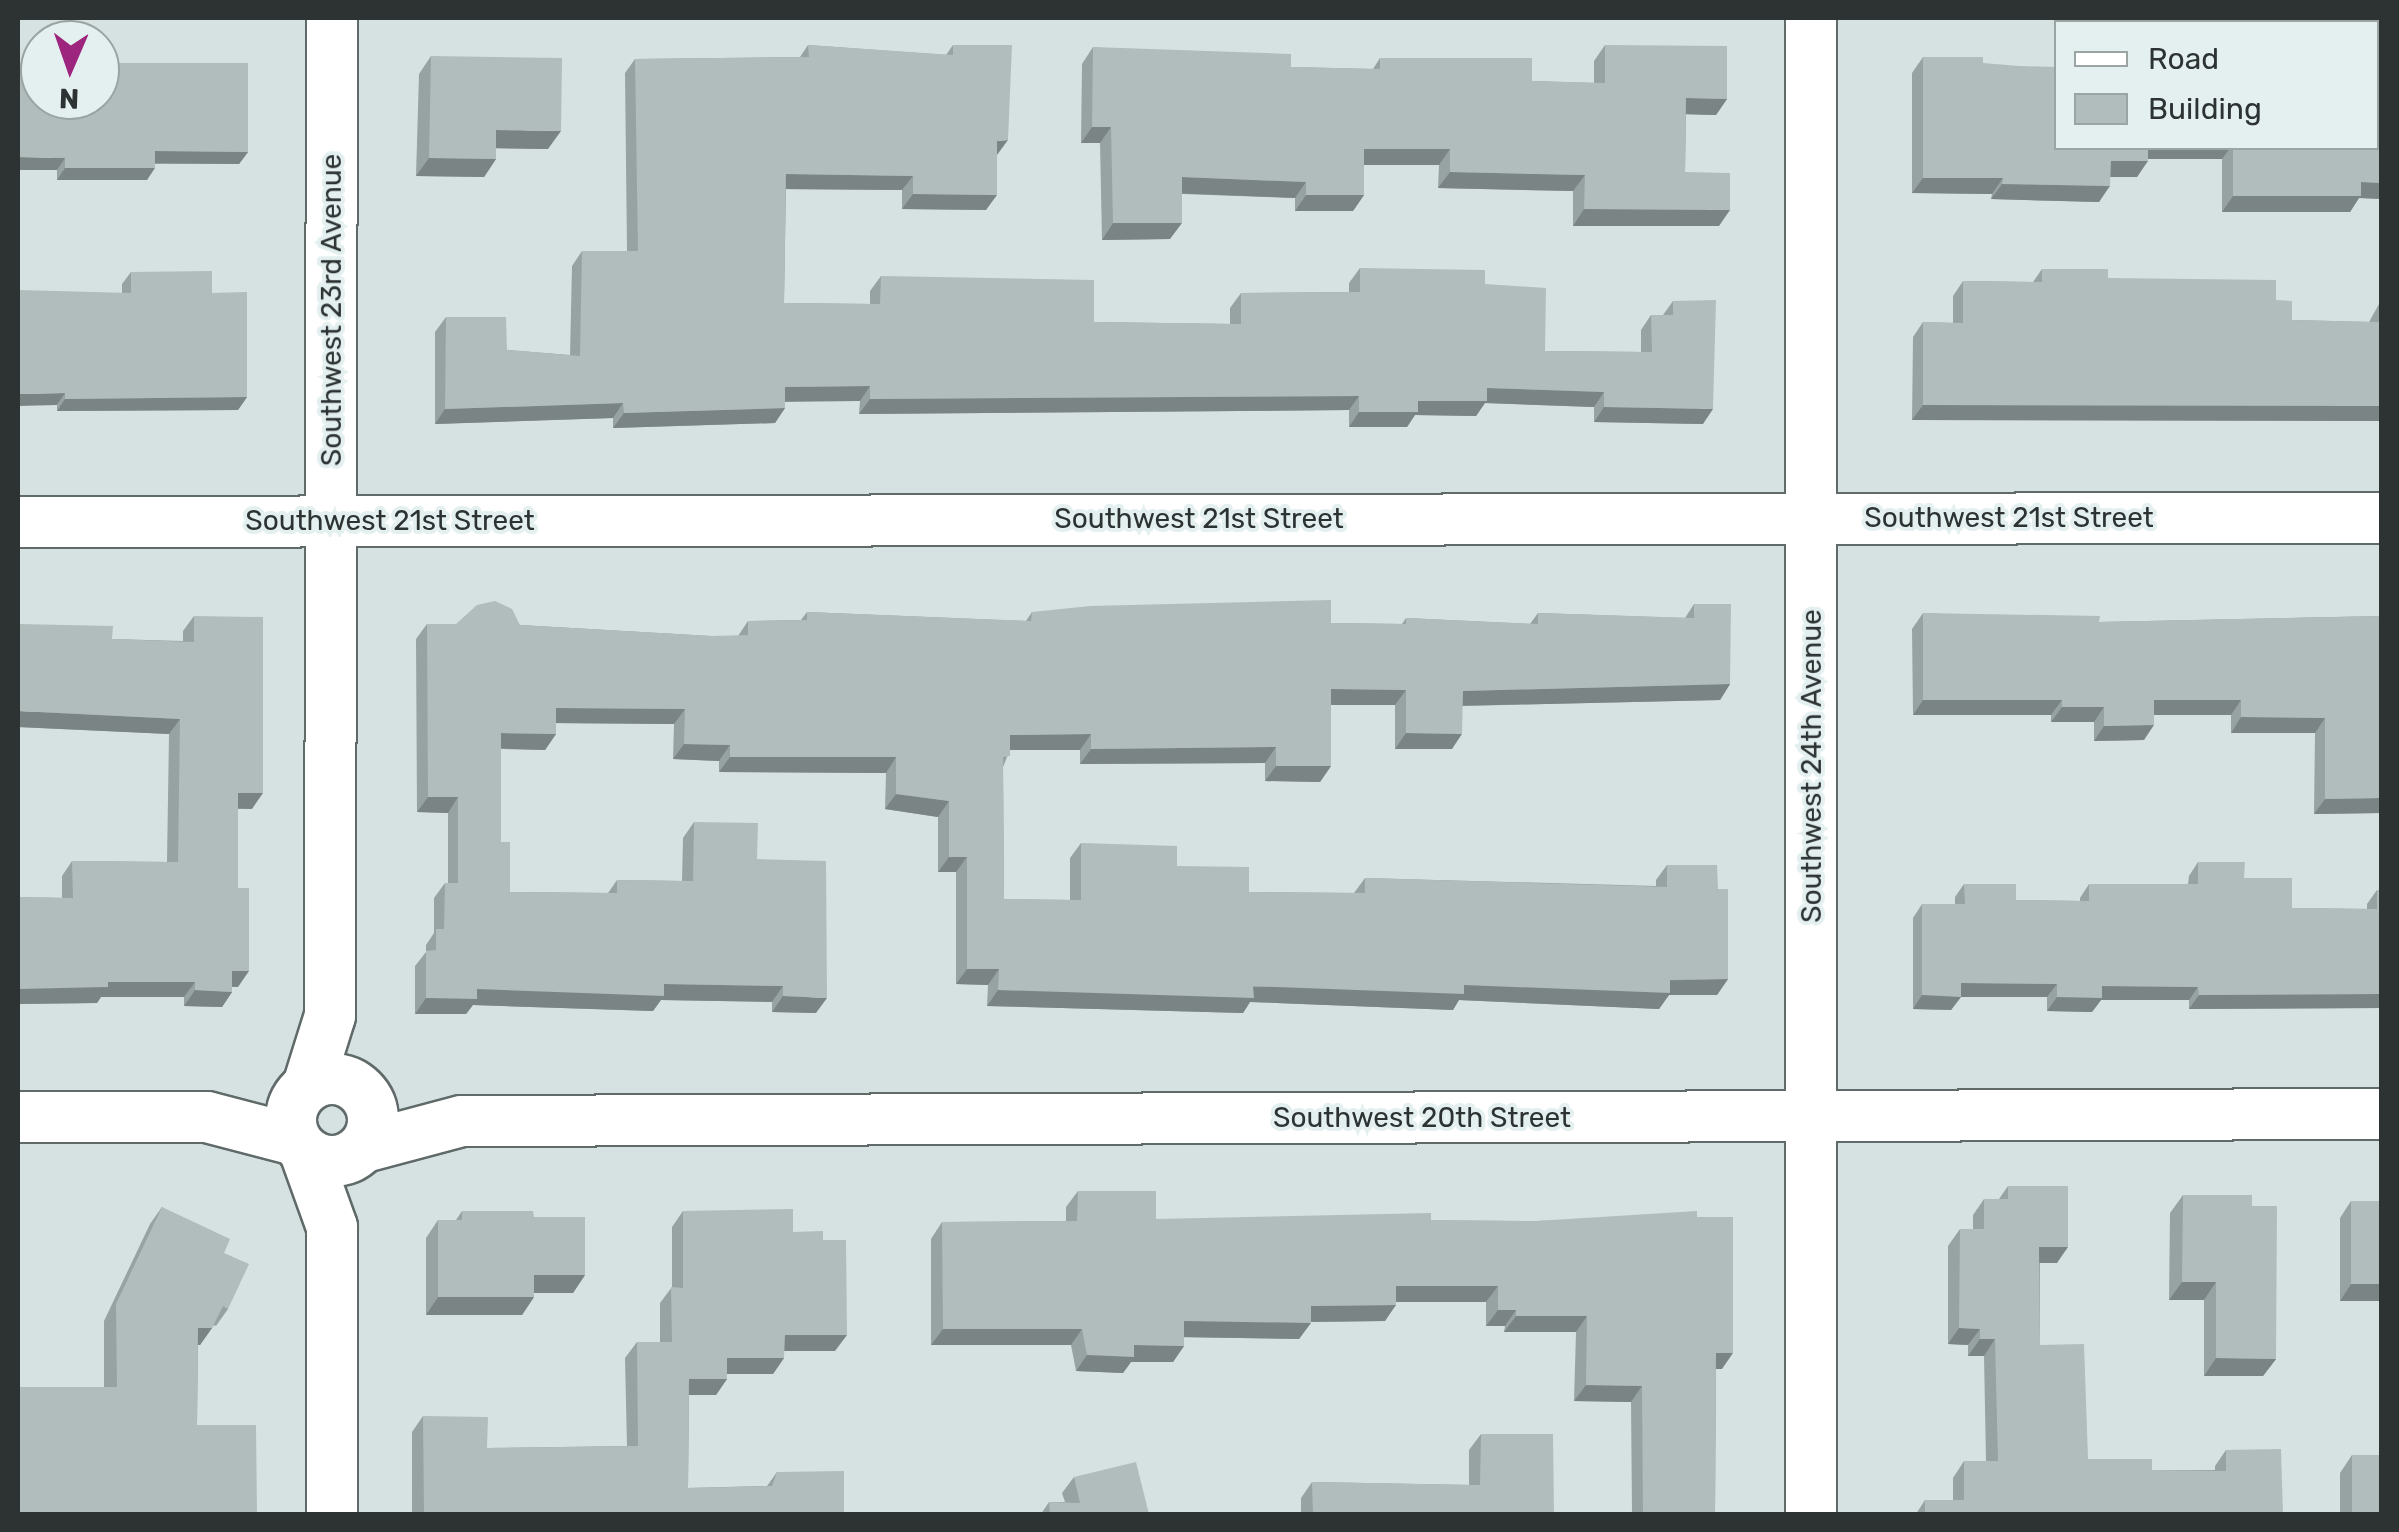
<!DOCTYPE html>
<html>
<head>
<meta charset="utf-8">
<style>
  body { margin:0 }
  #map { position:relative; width:2399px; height:1532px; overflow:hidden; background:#d6e2e1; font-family:Rubik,sans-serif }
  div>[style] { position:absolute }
  .roads { filter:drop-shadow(2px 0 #5f6a69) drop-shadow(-2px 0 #5f6a69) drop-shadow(0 2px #5f6a69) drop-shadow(0 -2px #5f6a69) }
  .minor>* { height:50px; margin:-25px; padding:0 25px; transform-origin:25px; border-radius:25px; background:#fff }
  .minor>.ring { margin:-25px; padding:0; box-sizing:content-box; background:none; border:50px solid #fff; border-radius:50% }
  .wall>* { inset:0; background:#97a3a2 }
  .shaded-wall>* { inset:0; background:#7b8484 }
  .building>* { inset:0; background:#b0bdbc }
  span { translate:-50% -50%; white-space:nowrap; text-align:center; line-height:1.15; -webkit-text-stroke:8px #e3f0ef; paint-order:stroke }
  .street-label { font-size:28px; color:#2d3232 }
  .frame { position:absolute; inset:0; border:20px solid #2d3232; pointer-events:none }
  .legend { position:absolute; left:2054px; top:20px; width:325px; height:130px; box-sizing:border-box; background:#e3f0ef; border:2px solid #9aa4a3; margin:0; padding:12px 18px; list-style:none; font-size:30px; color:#2d3232 }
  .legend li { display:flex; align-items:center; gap:20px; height:50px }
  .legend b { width:50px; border:2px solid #9aa4a3 }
  .north { position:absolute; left:20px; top:20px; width:100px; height:100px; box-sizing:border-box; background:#e3f0ef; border:2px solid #9aa4a3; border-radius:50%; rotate:182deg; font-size:28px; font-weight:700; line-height:40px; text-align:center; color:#2d3232 }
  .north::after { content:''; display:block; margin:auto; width:35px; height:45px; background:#9e257d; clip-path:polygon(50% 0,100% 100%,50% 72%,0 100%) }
</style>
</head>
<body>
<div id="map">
  <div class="roads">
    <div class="minor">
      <div style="left:18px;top:522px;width:2364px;rotate:-0.1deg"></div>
      <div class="ring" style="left:291px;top:1079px;width:32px;height:32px"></div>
      <div style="left:308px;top:1086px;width:73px;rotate:-72.6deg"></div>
      <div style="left:330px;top:1016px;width:998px;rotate:-89.89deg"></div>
      <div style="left:18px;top:1117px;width:189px"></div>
      <div style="left:207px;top:1117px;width:91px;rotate:14.6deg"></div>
      <div style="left:364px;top:1147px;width:101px;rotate:-14.9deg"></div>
      <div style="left:462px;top:1121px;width:1920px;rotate:-0.21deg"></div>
      <div style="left:305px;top:1152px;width:80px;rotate:70.2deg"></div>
      <div style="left:332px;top:1227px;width:287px;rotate:90deg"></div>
      <div style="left:1811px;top:1514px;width:1496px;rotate:-90deg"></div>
    </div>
  </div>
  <div class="wall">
    <div style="clip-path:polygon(808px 45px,946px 55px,953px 45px,997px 155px,986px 210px,902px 209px,902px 190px,786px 189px,784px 303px,870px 304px,870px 291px,881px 276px,1094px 322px,1230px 324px,1230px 308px,1241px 293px,1349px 292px,1349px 283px,1360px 268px,1485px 284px,1545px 351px,1641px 352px,1641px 330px,1651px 315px,1663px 315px,1673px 301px,1703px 424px,1594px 422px,1594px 407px,1485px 403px,1476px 416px,1415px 415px,1407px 427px,1349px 427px,1349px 410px,859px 414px,860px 401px,785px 401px,785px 408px,775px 423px,613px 428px,613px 418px,435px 424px,435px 332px,446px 317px,507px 350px,570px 355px,572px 266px,582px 251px,627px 251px,625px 73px,635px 59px,800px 57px)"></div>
    <div style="clip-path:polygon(1605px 45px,1727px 99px,1716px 115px,1686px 114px,1685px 172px,1719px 226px,1573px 226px,1573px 191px,1438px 188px,1439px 165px,1364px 165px,1364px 195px,1353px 211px,1295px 211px,1295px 198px,1182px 194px,1170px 239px,1102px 240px,1100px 143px,1081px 143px,1082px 64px,1093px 47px,1291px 67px,1373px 69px,1380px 58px,1532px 81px,1594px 83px,1594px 61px)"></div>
    <div style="clip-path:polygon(431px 56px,548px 149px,496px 148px,496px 159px,484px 177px,416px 176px,419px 74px)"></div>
    <div style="clip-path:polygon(1923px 57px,1983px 63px,2056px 148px,2376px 148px,2382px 59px,2382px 199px,2359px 198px,2350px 212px,2222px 212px,2222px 159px,2148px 159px,2137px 177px,2110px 177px,2099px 202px,1991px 199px,1992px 194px,1912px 193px,1912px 73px)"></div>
    <div style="clip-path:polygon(18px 63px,248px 152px,239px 164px,155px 164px,147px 180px,57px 180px,57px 170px)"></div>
    <div style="clip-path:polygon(2042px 269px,2276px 300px,2292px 320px,2369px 322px,2379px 304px,2382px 421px,1912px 420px,1913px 337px,1923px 322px,1953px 323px,1953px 296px,1963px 281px,2033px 282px)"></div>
    <div style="clip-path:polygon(131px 272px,212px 293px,247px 397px,238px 410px,57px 411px,57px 405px,122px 293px,122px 284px)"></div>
    <div style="clip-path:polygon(1694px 604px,1730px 684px,1720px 700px,1462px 706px,1452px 749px,1395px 749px,1395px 705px,1331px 705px,1331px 766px,1320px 782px,1265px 781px,1265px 763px,1080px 764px,1080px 750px,1010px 750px,1003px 767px,1004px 899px,1070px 900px,1070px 858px,1081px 843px,1177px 866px,1249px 892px,1354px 893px,1365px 878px,1656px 886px,1656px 880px,1667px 865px,1718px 889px,1728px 979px,1717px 995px,1669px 995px,1659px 1009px,1459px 1000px,1453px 1010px,1250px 1002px,1243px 1013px,987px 1006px,988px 985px,956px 984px,956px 872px,938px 872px,938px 817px,885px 809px,886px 773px,719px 772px,719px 761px,673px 759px,674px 724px,556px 723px,556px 734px,545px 750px,501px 749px,501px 842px,510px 892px,608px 893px,617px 880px,682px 881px,683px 838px,694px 822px,757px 859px,816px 1013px,772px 1012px,772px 1002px,661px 1000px,653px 1011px,473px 1005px,466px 1014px,415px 1014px,415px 966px,426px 952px,426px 945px,434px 933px,434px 898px,445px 883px,448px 883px,448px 813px,417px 812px,416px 639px,427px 624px,520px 625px,711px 636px,738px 636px,748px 621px,801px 620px,807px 612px,1026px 621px,1032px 612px,1331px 623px,1402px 624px,1406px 618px,1530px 624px,1538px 613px,1685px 618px)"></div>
    <div style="clip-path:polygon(1923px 613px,2099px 622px,2382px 616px,2382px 813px,2314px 814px,2315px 733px,2231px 733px,2231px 715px,2154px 715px,2144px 740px,2094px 741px,2094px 722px,2051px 722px,2051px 715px,1913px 715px,1912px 629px)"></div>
    <div style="clip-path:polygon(194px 616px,252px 809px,238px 809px,238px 987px,232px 987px,232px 992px,222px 1007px,184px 1006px,184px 997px,101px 997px,97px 1003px,18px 1004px,18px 897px,62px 898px,62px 876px,72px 861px,167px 862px,169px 734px,18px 727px,112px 639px,183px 641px,183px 631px)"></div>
    <div style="clip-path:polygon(2198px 862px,2244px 878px,2292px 908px,2367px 909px,2367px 904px,2377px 890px,2382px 1008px,2189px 1009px,2189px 1000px,2101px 1000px,2092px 1012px,2047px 1011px,2047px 997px,1961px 997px,1951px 1010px,1913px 1009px,1913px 918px,1922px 904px,1955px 904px,1955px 897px,1964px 884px,2016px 900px,2080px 901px,2080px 898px,2089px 884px,2188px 884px,2189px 876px)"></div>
    <div style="clip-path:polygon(2008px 1186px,2057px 1263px,2040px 1263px,2040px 1345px,2088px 1459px,2152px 1470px,2215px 1470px,2215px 1466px,2226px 1450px,2283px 1514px,1916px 1514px,1925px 1500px,1953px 1500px,1953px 1478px,1964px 1461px,1986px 1461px,1984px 1356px,1968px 1356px,1968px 1345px,1948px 1344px,1948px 1246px,1960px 1229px,1973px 1229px,1973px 1215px,1984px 1199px,1999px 1199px)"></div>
    <div style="clip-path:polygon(1078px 1191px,1156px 1219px,1536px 1221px,1697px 1217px,1722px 1369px,1716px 1369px,1715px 1514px,1632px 1514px,1631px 1402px,1574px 1401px,1576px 1332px,1504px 1332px,1505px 1326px,1486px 1326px,1486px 1302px,1396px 1302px,1385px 1321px,1311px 1322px,1299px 1339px,1184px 1337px,1184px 1346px,1173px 1362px,1131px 1362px,1123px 1373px,1076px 1371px,1071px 1345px,931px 1345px,931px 1239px,942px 1222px,1066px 1221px,1066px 1207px)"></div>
    <div style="clip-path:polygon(2183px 1195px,2252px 1206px,2276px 1359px,2263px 1376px,2204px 1376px,2204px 1300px,2169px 1300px,2170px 1213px)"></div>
    <div style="clip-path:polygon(2351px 1201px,2382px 1201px,2382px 1301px,2340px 1301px,2340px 1218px)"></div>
    <div style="clip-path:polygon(162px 1207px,224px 1253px,228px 1309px,216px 1326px,214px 1325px,200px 1345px,198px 1345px,197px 1425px,104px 1387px,104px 1321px,150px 1224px)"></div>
    <div style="clip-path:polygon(462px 1211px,534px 1217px,585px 1275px,573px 1293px,534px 1293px,534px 1297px,522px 1315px,426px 1315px,426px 1238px,438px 1220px,456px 1220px)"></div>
    <div style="clip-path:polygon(683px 1211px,793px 1232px,835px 1351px,784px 1351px,784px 1358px,773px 1374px,727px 1374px,727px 1379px,716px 1395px,689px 1395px,688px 1488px,767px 1486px,777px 1472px,844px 1514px,412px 1514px,412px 1432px,423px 1416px,487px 1448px,627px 1446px,625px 1358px,637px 1342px,660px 1342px,660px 1303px,672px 1287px,672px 1227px)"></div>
    <div style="clip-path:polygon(1481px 1434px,1554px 1514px,1301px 1514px,1301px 1498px,1312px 1482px,1469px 1485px,1469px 1450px)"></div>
    <div style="clip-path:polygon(2352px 1455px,2382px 1514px,2340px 1514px,2340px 1473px)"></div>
    <div style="clip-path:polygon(1074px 1477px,1149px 1514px,1041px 1514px,1049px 1502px,1065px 1502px,1062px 1493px)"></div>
  </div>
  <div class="shaded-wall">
    <div style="clip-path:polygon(1686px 98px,1727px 99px,1716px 115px,1675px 114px)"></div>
    <div style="clip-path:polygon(1092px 127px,1111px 127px,1100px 143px,1081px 143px)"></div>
    <div style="clip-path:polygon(496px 130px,561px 131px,548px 149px,484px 148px)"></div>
    <div style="clip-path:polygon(1008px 140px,997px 155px,997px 141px)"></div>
    <div style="clip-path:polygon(2145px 148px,2230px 148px,2222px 159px,2137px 159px)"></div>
    <div style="clip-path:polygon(1364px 149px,1450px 149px,1439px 165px,1353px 165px)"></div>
    <div style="clip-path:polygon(155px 151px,248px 152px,239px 164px,147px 163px)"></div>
    <div style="clip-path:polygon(18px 157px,65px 158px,57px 170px,18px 170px)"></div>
    <div style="clip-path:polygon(429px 158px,496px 159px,484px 177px,416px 176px)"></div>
    <div style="clip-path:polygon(2111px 161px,2148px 161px,2137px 177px,2100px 177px)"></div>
    <div style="clip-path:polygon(65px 168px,155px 168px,147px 180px,57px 180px)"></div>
    <div style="clip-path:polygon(1450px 172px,1585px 175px,1573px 191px,1438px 188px)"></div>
    <div style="clip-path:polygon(786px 174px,913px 176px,902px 190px,775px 189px)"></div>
    <div style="clip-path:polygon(1182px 177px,1306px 182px,1295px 198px,1170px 193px)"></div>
    <div style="clip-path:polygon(1923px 178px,2003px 178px,1992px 194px,1912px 193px)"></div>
    <div style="clip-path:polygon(2361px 182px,2382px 183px,2382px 199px,2359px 198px,2350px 212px,2222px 212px,2233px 196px)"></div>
    <div style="clip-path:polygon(2002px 184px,2110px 186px,2099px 202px,1991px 199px)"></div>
    <div style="clip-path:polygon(913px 194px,997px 195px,986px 210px,902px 209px)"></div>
    <div style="clip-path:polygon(1306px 195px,1364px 195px,1353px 211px,1295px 211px)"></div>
    <div style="clip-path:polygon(1584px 209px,1730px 210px,1719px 226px,1573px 226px)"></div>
    <div style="clip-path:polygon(1113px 223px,1182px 223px,1170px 239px,1102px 240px)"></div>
    <div style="clip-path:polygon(870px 386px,860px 401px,775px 402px,785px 387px)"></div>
    <div style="clip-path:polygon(1487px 388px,1604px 392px,1594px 407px,1485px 403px,1476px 416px,1415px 415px,1407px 427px,1349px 427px,1359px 412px)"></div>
    <div style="clip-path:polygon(65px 393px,57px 405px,18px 406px,18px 394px)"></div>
    <div style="clip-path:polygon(1359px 396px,1349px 410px,859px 414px,870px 399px)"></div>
    <div style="clip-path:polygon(247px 397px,238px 410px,57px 411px,65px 399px)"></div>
    <div style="clip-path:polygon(623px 403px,613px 418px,435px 424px,445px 409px)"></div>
    <div style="clip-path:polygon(1923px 405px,2382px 406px,2382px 421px,1912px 420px)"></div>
    <div style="clip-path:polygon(1604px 407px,1713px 409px,1703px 424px,1594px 422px)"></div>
    <div style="clip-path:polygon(785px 408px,775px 423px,613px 428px,624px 413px)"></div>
    <div style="clip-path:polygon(1730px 684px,1720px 700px,1452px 706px,1463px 691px)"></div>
    <div style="clip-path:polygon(1331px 689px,1406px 690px,1395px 705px,1320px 705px)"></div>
    <div style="clip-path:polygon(1923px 700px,2062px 700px,2051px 715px,1913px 715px)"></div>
    <div style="clip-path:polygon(2154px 700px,2241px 700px,2231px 715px,2143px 715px)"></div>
    <div style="clip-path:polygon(2062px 707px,2104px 707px,2094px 722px,2051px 722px)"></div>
    <div style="clip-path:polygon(556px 708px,685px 709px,674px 724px,545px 723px)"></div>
    <div style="clip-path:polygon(18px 711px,180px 719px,169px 734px,18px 727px)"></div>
    <div style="clip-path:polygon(2241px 717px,2325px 718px,2315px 733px,2231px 733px)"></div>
    <div style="clip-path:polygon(2154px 725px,2144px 740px,2094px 741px,2104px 726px)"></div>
    <div style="clip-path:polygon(501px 733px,556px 734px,545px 750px,490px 748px)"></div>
    <div style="clip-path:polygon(1406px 733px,1462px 734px,1452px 749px,1395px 749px)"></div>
    <div style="clip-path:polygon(1091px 734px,1080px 750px,999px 750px,1010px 735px)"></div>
    <div style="clip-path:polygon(684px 744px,730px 745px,719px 761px,673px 759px)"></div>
    <div style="clip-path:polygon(1276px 747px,1265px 763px,1080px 764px,1091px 749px)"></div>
    <div style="clip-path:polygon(730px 757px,896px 757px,886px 773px,719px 772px)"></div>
    <div style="clip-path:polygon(1276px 766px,1331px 766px,1320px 782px,1265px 781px)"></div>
    <div style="clip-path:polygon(238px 793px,263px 793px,252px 809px,227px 808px)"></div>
    <div style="clip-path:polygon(896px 794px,949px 801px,938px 817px,885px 809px)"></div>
    <div style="clip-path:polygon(428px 797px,458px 797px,448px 813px,417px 812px)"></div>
    <div style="clip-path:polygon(2382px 798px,2382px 813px,2314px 814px,2325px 799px)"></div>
    <div style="clip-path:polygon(949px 857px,967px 857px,956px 872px,938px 872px)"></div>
    <div style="clip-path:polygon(967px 969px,999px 969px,988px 985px,956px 984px)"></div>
    <div style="clip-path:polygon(232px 971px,249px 971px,238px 987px,222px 986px)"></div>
    <div style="clip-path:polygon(1728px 979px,1717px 995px,1669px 995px,1659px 1009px,1459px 1000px,1453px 1010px,1250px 1002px,1243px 1013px,987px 1006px,998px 990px,1464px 985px)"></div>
    <div style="clip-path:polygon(108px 982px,195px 982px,184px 997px,101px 997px,97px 1003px,18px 1004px,18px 989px)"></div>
    <div style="clip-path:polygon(1961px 983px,2057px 984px,2047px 997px,1961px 997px,1951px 1010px,1913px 1009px,1922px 995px)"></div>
    <div style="clip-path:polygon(664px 984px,783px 986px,772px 1002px,661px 1000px,653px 1011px,473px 1005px,466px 1014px,415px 1014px,426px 998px,477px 989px)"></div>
    <div style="clip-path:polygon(2102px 986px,2198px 987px,2189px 1000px,2101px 1000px,2092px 1012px,2047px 1011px,2057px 997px)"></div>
    <div style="clip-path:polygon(195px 990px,232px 992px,222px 1007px,184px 1006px)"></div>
    <div style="clip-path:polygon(2382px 994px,2382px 1008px,2189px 1009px,2199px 995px)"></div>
    <div style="clip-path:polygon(783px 996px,827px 998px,816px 1013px,772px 1012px)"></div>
    <div style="clip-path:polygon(2039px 1247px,2068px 1247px,2057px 1263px,2028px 1263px)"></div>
    <div style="clip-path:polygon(534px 1275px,585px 1275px,573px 1293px,522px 1293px)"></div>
    <div style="clip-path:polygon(2182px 1282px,2216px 1282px,2204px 1300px,2169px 1300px)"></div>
    <div style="clip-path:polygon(2351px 1284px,2382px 1284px,2382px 1301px,2340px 1301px)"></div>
    <div style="clip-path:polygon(1396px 1286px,1498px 1286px,1486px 1302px,1385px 1302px)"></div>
    <div style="clip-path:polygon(438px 1297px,534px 1297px,522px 1315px,426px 1315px)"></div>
    <div style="clip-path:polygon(1396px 1305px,1385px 1321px,1301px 1322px,1311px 1323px,1299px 1339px,1173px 1337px,1184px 1321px,1311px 1306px)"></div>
    <div style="clip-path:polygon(1498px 1310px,1516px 1310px,1505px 1326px,1486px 1326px)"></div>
    <div style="clip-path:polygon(1516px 1316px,1587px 1316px,1576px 1332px,1504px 1332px)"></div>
    <div style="clip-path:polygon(198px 1328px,212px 1328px,200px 1345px,186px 1345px)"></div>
    <div style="clip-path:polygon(1959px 1328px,1980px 1329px,1968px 1345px,1948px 1344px)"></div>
    <div style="clip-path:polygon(943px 1329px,1082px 1329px,1071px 1345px,931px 1345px)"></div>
    <div style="clip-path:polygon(785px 1335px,847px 1335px,835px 1351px,773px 1351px)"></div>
    <div style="clip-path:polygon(1980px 1339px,1995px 1339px,1984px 1356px,1968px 1356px)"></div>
    <div style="clip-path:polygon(1134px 1345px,1184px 1346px,1173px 1362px,1131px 1362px,1123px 1373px,1076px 1371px,1087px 1355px)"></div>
    <div style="clip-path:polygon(1716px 1353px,1733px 1353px,1722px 1369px,1705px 1369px)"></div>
    <div style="clip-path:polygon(727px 1358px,784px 1358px,773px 1374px,716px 1374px)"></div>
    <div style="clip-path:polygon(2216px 1358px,2276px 1359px,2263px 1376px,2204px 1376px)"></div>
    <div style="clip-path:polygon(689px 1379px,727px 1379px,716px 1395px,678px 1395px)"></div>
    <div style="clip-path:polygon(1586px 1385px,1642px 1386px,1631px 1402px,1574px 1401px)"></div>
  </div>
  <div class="building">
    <div style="clip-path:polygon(808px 45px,953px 55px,953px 45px,1012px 45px,1008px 140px,997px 141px,997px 195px,913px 194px,913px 176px,786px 174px,784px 303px,880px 304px,881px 276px,1094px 280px,1094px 322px,1241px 324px,1241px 293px,1360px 292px,1360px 268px,1485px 270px,1485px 284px,1546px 288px,1545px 351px,1652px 352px,1651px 315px,1673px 315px,1673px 301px,1716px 300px,1713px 409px,1604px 407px,1604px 392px,1487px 388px,1487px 401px,1418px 401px,1418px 412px,1359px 412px,1359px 396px,870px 399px,870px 386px,785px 387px,785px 408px,624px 413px,623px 403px,445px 409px,446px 317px,506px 317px,507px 350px,580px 356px,582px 251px,638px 251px,635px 59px,809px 57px)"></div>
    <div style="clip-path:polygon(1605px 45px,1727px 46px,1727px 99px,1686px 98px,1685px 172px,1730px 173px,1730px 210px,1584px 209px,1585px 175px,1450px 172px,1450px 149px,1364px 149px,1364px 195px,1306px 195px,1306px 182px,1182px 177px,1182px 223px,1113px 223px,1111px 127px,1092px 127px,1093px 47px,1291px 54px,1291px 67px,1380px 69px,1380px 58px,1532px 58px,1532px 81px,1605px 83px)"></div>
    <div style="clip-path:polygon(431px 56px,562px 58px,561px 131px,496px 130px,496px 159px,429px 158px)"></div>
    <div style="clip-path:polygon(1923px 57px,1983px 57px,1983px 63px,2019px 66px,2056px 67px,2056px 148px,2148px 148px,2148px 161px,2111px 161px,2110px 186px,2002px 184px,2003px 178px,1923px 178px)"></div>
    <div style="clip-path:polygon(2376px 59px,2382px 59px,2382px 183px,2361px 182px,2361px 196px,2233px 196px,2233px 148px,2376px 148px)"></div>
    <div style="clip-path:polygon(18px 63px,40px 63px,40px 100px,100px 100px,100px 63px,248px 63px,248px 152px,155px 151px,155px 168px,65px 168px,65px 158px,18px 157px)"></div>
    <div style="clip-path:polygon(2042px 269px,2108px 269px,2108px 278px,2276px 280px,2276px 300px,2292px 301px,2292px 320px,2379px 322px,2379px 304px,2382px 304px,2382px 406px,1923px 405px,1923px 322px,1963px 323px,1963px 281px,2042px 282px)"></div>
    <div style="clip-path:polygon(212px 271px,212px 293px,247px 292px,247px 397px,65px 399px,65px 393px,18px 394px,18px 290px,131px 293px,131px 272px)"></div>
    <div style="clip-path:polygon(1331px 600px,1331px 623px,1406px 624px,1406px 618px,1538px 624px,1538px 613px,1694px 618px,1694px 604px,1731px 604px,1730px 684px,1463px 691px,1462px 734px,1406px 733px,1406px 690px,1331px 689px,1331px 766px,1276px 766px,1276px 747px,1091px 749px,1091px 734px,1010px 735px,1010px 756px,1003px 757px,1004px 899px,1081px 900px,1081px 843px,1177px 846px,1177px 866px,1249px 867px,1249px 892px,1365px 893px,1365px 878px,1667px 887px,1667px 865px,1717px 865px,1718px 889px,1728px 889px,1728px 979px,1670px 980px,1670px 993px,1464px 985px,1464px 994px,1253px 986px,1254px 998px,998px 990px,999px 969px,967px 969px,967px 857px,949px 857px,949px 801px,896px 794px,896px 757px,730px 757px,730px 745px,684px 744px,685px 709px,556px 708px,556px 734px,501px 733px,501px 842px,510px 842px,510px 892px,617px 893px,617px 880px,693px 881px,694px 822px,758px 823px,757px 859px,826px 861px,827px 998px,783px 996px,783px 986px,664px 984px,664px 996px,477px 989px,477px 999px,426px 998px,426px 951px,436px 950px,436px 929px,444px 929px,445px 883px,458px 883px,458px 797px,428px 797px,427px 624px,456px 624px,477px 605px,495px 601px,512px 609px,520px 625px,711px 636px,748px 635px,748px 621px,807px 620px,807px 612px,1031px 621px,1032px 612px,1090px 606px)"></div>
    <div style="clip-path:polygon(1923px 613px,2100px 616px,2099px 622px,2382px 616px,2382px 798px,2325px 799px,2325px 718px,2241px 717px,2241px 700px,2154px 700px,2154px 725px,2104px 726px,2104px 707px,2062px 707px,2062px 700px,1923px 700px)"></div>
    <div style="clip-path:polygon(194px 616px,263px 617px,263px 793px,238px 793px,238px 888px,249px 888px,249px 971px,232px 971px,232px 992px,195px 990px,195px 982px,108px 982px,108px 987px,18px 989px,18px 897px,73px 898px,72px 861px,178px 862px,180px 719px,18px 711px,18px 719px,18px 624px,113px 626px,112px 639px,194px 642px)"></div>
    <div style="clip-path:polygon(2198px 862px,2245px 862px,2244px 878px,2292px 878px,2292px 908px,2377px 909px,2377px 890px,2382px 890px,2382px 994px,2199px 995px,2198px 987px,2102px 986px,2102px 998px,2057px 997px,2057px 984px,1961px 983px,1961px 997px,1922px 995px,1922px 904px,1965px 904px,1964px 884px,2016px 884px,2016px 900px,2089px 901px,2089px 884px,2198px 884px)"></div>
    <div style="clip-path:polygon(2008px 1186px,2068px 1186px,2068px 1247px,2039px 1247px,2040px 1345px,2084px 1344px,2088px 1459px,2152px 1459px,2152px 1470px,2226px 1471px,2226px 1450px,2281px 1449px,2283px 1514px,1925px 1514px,1925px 1500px,1964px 1500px,1964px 1461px,1998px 1461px,1995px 1339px,1980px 1339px,1980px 1329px,1959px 1328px,1960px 1229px,1984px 1229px,1984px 1199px,2008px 1199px)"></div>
    <div style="clip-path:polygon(1078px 1191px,1156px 1191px,1156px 1219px,1431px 1213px,1431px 1220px,1536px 1221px,1697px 1211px,1697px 1217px,1733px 1217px,1733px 1353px,1716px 1353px,1715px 1514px,1643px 1514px,1642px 1386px,1586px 1385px,1587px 1316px,1516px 1316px,1516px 1310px,1498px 1310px,1498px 1286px,1396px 1286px,1396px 1305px,1311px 1306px,1311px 1323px,1184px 1321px,1184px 1346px,1134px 1345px,1134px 1357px,1087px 1355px,1082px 1329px,943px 1329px,942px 1222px,1077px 1221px)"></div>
    <div style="clip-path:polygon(2183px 1195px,2252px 1195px,2252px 1206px,2277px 1206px,2276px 1359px,2216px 1358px,2216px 1282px,2182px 1282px)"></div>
    <div style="clip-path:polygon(2351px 1201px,2382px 1201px,2382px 1284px,2351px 1284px)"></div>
    <div style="clip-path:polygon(162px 1207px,230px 1239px,224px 1253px,249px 1264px,228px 1309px,223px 1306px,212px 1328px,198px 1328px,197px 1425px,256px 1425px,257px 1514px,18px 1514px,18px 1387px,117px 1387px,116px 1304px)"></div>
    <div style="clip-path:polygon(793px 1209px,793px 1232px,823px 1231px,823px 1240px,846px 1240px,847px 1335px,785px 1335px,784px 1358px,727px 1358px,727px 1379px,689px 1379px,688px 1488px,772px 1486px,777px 1472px,844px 1471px,844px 1514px,424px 1514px,423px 1416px,488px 1417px,487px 1448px,638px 1446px,637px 1342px,672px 1342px,671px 1287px,683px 1288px,683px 1211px)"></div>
    <div style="clip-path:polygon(462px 1211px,533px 1211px,534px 1217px,585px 1217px,585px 1275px,534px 1275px,534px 1297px,438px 1297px,438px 1220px,462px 1220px)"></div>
    <div style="clip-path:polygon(1481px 1434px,1553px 1434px,1554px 1514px,1313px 1514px,1312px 1482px,1480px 1485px)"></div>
    <div style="clip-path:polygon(2352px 1455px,2382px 1455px,2382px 1514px,2352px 1514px)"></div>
    <div style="clip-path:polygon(1136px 1462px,1149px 1514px,1050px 1514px,1049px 1502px,1080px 1503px,1074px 1477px)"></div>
  </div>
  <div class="street-label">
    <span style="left:332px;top:310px;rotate:-90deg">Southwest 23rd Avenue</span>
    <span style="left:2009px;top:518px">Southwest 21st Street</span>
    <span style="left:1199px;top:519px">Southwest 21st Street</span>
    <span style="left:390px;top:521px">Southwest 21st Street</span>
    <span style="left:1812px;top:766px;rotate:-90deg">Southwest 24th Avenue</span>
    <span style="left:1422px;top:1118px">Southwest 20th Street</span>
  </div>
  <div class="frame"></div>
  <ul class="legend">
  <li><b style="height:12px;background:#fff"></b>Road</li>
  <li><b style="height:28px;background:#b0bdbc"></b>Building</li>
  </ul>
  <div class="north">N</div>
</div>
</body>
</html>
